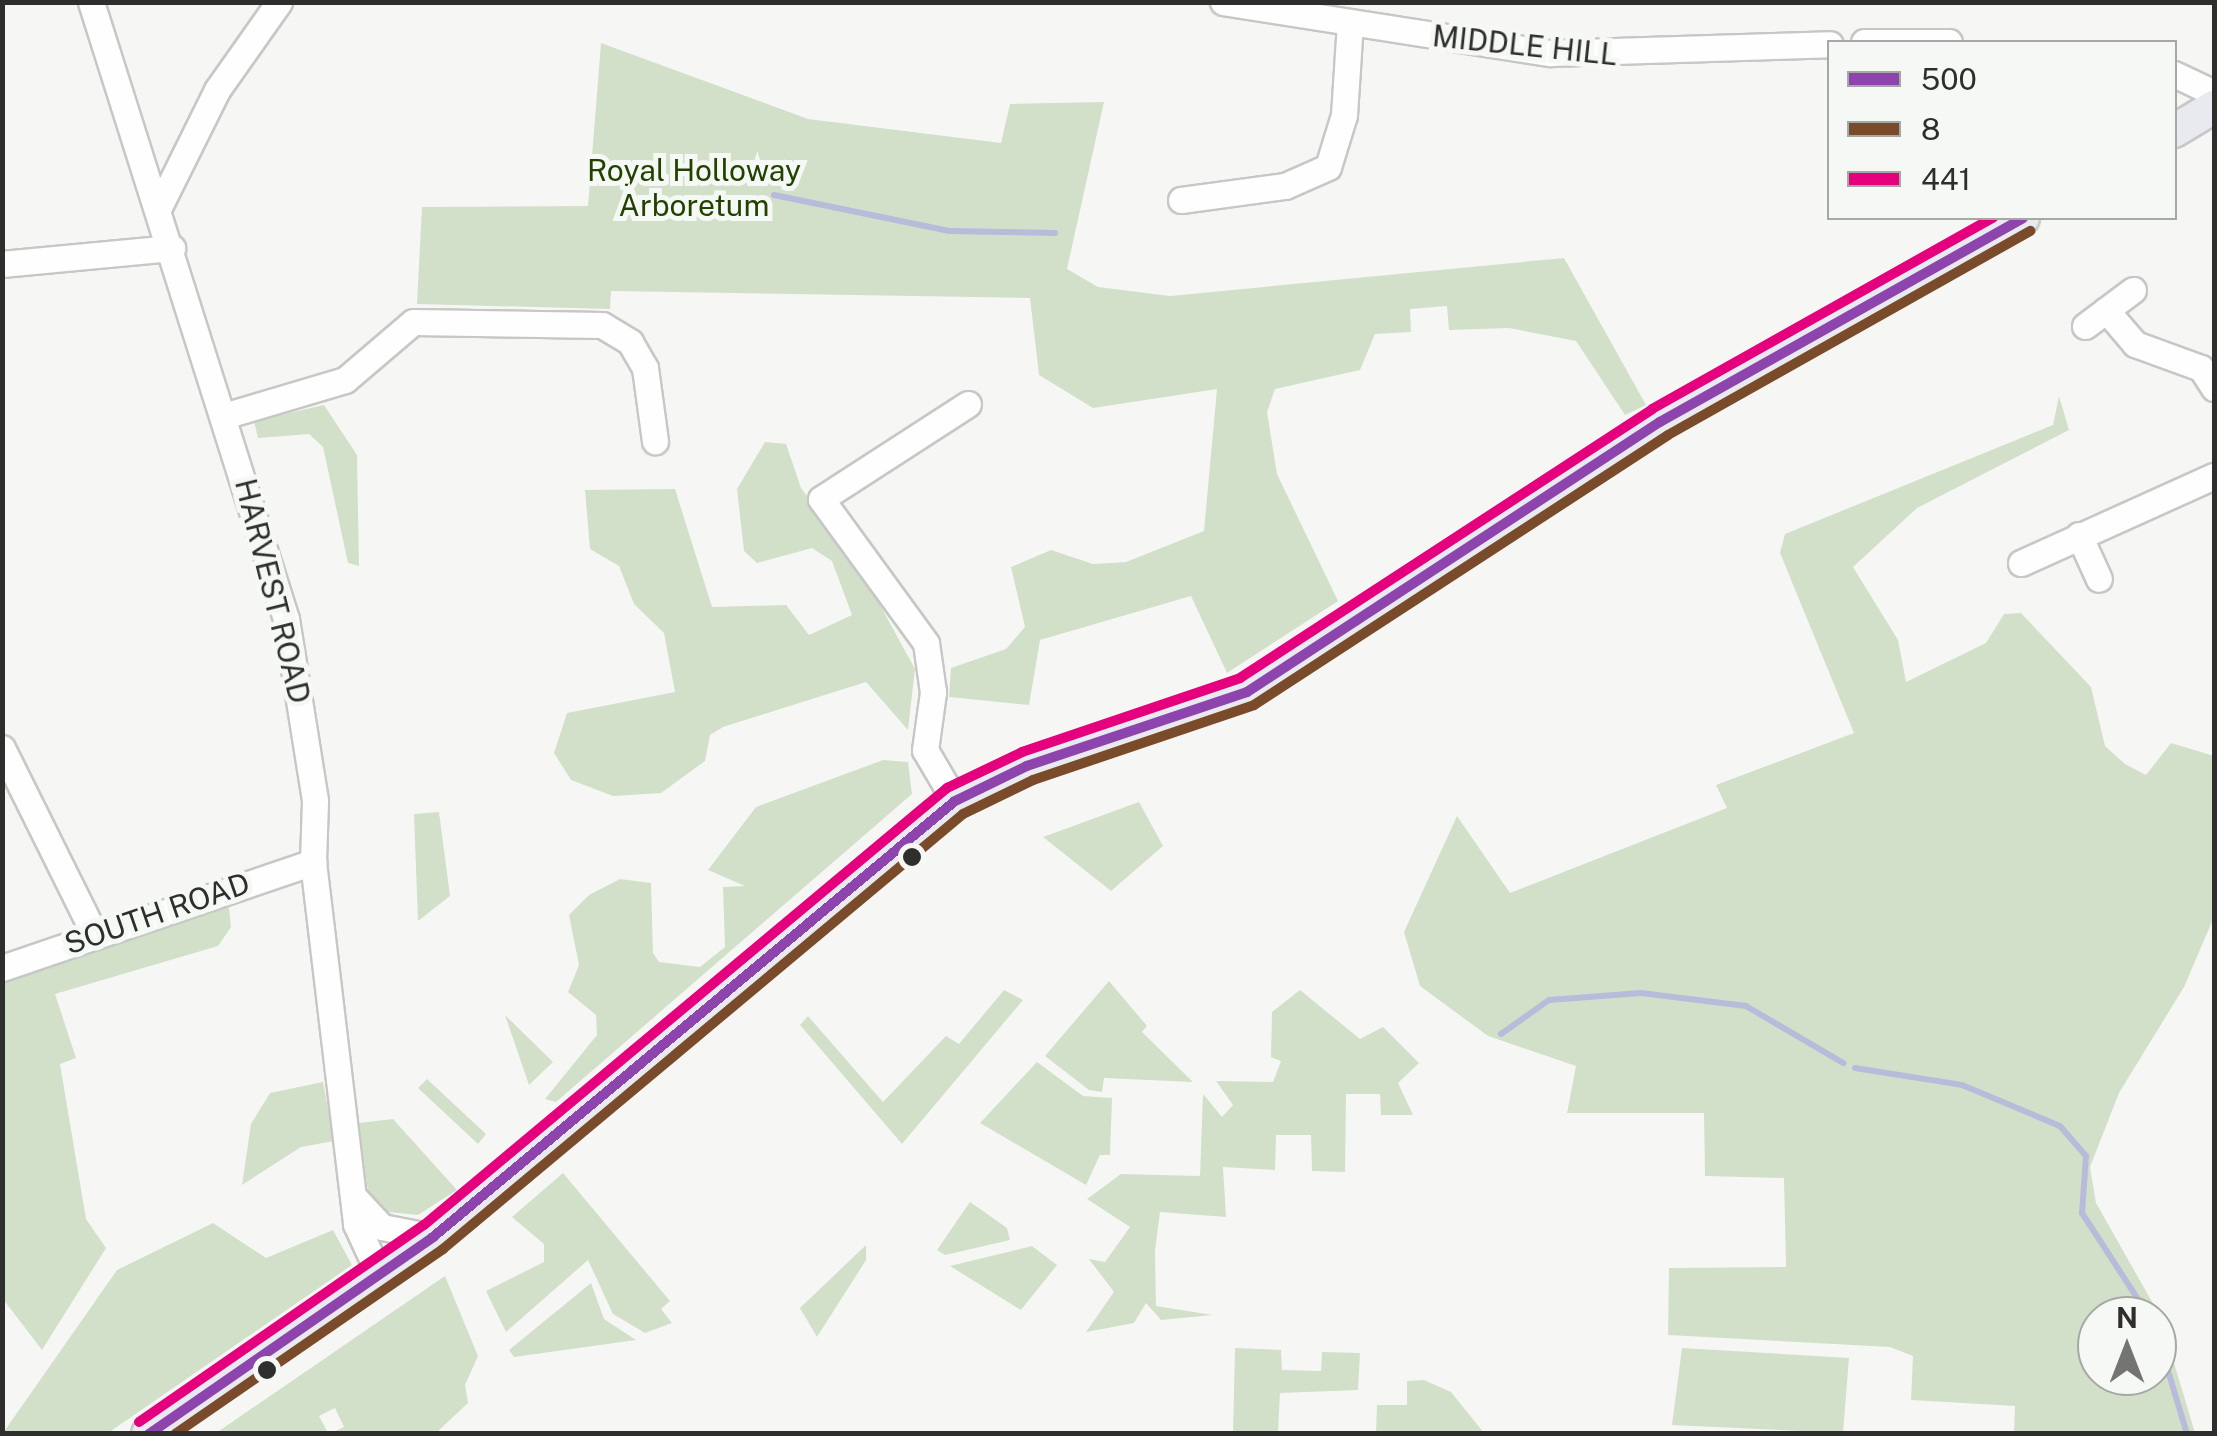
<!DOCTYPE html>
<html>
<head>
<meta charset="utf-8">
<style>
  body { margin:0 }
  #map { position:relative; width:2217px; height:1436px; overflow:hidden; background:#f6f7f5; font-family:"Public Sans",sans-serif }
  div>[style] { position:absolute }
  .green>* { inset:0; background:#d2e0c9 }
  .stream>* { height:6px; margin:-3px; padding:0 3px; transform-origin:3px; border-radius:3px; background:#b8bbda }
  .roads { filter:drop-shadow(2px 0 #c7c8c6) drop-shadow(-2px 0 #c7c8c6) drop-shadow(0 2px #c7c8c6) drop-shadow(0 -2px #c7c8c6) }
  .minor>* { height:25px; margin:-12.5px; padding:0 12.5px; transform-origin:12.5px; border-radius:12.5px; background:#fefefe }
  .major>* { height:32px; margin:-16px; padding:0 16px; transform-origin:16px; border-radius:16px; background:#e9e9f0 }
  .bus-1>* { height:10px; margin:-5px; padding:0 5px; transform-origin:5px; border-radius:5px; background:#8e44ad }
  .bus-2>* { height:10px; margin:-5px; padding:0 5px; transform-origin:5px; border-radius:5px; background:#7a4b2a }
  .bus-3>* { height:10px; margin:-5px; padding:0 5px; transform-origin:5px; border-radius:5px; background:#e5007d }
  .dots>* { width:28px; height:28px; translate:-50% -50%; box-sizing:border-box; border:5px solid #f5f8f4; border-radius:50% }
  span { translate:-50% -50%; white-space:nowrap; text-align:center; line-height:1.15; -webkit-text-stroke:10px #f5f8f4; paint-order:stroke }
  .street-label { font-size:30px; color:#2e2f2d }
  .park-label { font-size:30px; color:#224200 }
  .frame { position:absolute; inset:0; border:5px solid #2e2f2d; pointer-events:none }
  .legend { position:absolute; left:1827px; top:40px; width:350px; height:180px; box-sizing:border-box; background:#f5f8f4; border:2px solid #a5a8a4; margin:0; padding:12px 18px; list-style:none; font-size:30px; color:#2e2f2d }
  .legend li { display:flex; align-items:center; gap:20px; height:50px }
  .legend b { width:50px; border:2px solid #a5a8a4 }
  .north { position:absolute; left:2077px; top:1296px; width:100px; height:100px; box-sizing:border-box; background:#f5f8f4; border:2px solid #a5a8a4; border-radius:50%; rotate:0deg; font-size:28px; font-weight:700; line-height:40px; text-align:center; color:#2e2f2d }
  .north::after { content:''; display:block; margin:auto; width:35px; height:45px; background:#747573; clip-path:polygon(50% 0,100% 100%,50% 72%,0 100%) }
</style>
</head>
<body>
<div id="map">
  <div class="green">
    <div style="clip-path:polygon(601px 43px,808px 119px,1001px 143px,1010px 104px,1104px 102px,1067px 269px,1098px 287px,1170px 296px,1564px 258px,1646px 405px,1625px 415px,1576px 341px,1509px 328px,1449px 330px,1447px 306px,1410px 309px,1411px 332px,1375px 334px,1360px 370px,1275px 389px,1267px 412px,1277px 474px,1338px 601px,1227px 673px,1191px 596px,1040px 640px,1029px 705px,949px 697px,951px 668px,1006px 649px,1025px 627px,1011px 567px,1051px 550px,1093px 564px,1126px 562px,1204px 531px,1217px 389px,1093px 408px,1039px 375px,1030px 298px,611px 291px,610px 309px,417px 304px,422px 207px,588px 206px)"></div>
    <div style="clip-path:polygon(evenodd,2059px 396px,2069px 430px,1917px 508px,1853px 567px,1898px 640px,1906px 682px,1986px 643px,2004px 614px,2021px 613px,2091px 687px,2105px 746px,2125px 764px,2146px 775px,2171px 743px,2214px 756px,2214px 917px,2184px 987px,2119px 1093px,2090px 1167px,2096px 1203px,2160px 1316px,2195px 1433px,2014px 1433px,2015px 1406px,1911px 1400px,1913px 1356px,1890px 1347px,1668px 1335px,1669px 1268px,1786px 1267px,1784px 1178px,1705px 1176px,1704px 1113px,1567px 1113px,1576px 1066px,1488px 1036px,1420px 986px,1404px 932px,1457px 816px,1510px 893px,1727px 808px,1716px 785px,1854px 733px,1780px 553px,1785px 534px,2053px 425px,2059px 396px,2097px 1316px,2157px 1316px,2157px 1376px,2097px 1376px,2097px 1316px)"></div>
    <div style="clip-path:polygon(324px 405px,357px 455px,359px 566px,348px 563px,323px 447px,309px 434px,258px 438px,254px 421px)"></div>
    <div style="clip-path:polygon(765px 442px,786px 444px,801px 488px,856px 561px,915px 669px,908px 730px,866px 682px,723px 727px,710px 735px,705px 761px,661px 793px,613px 796px,571px 780px,554px 753px,567px 713px,675px 692px,664px 633px,634px 604px,619px 566px,590px 549px,585px 490px,675px 489px,712px 607px,786px 605px,809px 635px,852px 615px,832px 561px,812px 548px,757px 563px,744px 551px,737px 489px)"></div>
    <div style="clip-path:polygon(883px 760px,908px 762px,912px 794px,556px 1102px,545px 1099px,597px 1035px,596px 1015px,568px 992px,579px 965px,569px 915px,589px 895px,620px 879px,651px 883px,653px 953px,659px 962px,700px 967px,725px 947px,723px 887px,745px 886px,708px 870px,756px 807px)"></div>
    <div style="clip-path:polygon(1139px 802px,1163px 846px,1111px 891px,1043px 837px)"></div>
    <div style="clip-path:polygon(439px 812px,450px 896px,418px 921px,414px 814px)"></div>
    <div style="clip-path:polygon(215px 895px,229px 907px,231px 927px,218px 946px,55px 994px,76px 1058px,60px 1064px,86px 1219px,106px 1248px,42px 1350px,3px 1299px,3px 972px)"></div>
    <div style="clip-path:polygon(1109px 981px,1147px 1026px,1142px 1032px,1193px 1082px,1104px 1078px,1102px 1092px,1089px 1090px,1045px 1056px)"></div>
    <div style="clip-path:polygon(1004px 990px,1023px 1000px,902px 1144px,800px 1025px,808px 1016px,883px 1102px,946px 1036px,959px 1044px)"></div>
    <div style="clip-path:polygon(1300px 990px,1360px 1039px,1383px 1027px,1419px 1063px,1398px 1083px,1413px 1115px,1381px 1115px,1380px 1094px,1346px 1094px,1345px 1172px,1312px 1171px,1311px 1135px,1276px 1135px,1275px 1170px,1223px 1167px,1226px 1217px,1160px 1212px,1155px 1251px,1156px 1306px,1213px 1315px,1161px 1320px,1146px 1303px,1134px 1323px,1086px 1332px,1114px 1292px,1089px 1259px,1105px 1262px,1130px 1227px,1087px 1199px,1121px 1174px,1200px 1176px,1203px 1094px,1222px 1117px,1233px 1105px,1216px 1081px,1273px 1082px,1281px 1061px,1271px 1057px,1272px 1012px)"></div>
    <div style="clip-path:polygon(505px 1015px,553px 1062px,529px 1085px)"></div>
    <div style="clip-path:polygon(1037px 1062px,1083px 1096px,1112px 1098px,1110px 1155px,1100px 1155px,1086px 1185px,980px 1123px)"></div>
    <div style="clip-path:polygon(427px 1079px,486px 1134px,478px 1144px,418px 1088px)"></div>
    <div style="clip-path:polygon(323px 1082px,334px 1141px,301px 1147px,242px 1185px,251px 1124px,270px 1093px)"></div>
    <div style="clip-path:polygon(393px 1119px,457px 1190px,418px 1215px,388px 1212px,368px 1192px,359px 1123px)"></div>
    <div style="clip-path:polygon(563px 1173px,670px 1301px,661px 1309px,672px 1323px,645px 1333px,613px 1314px,588px 1260px,506px 1332px,486px 1291px,544px 1262px,544px 1244px,512px 1217px)"></div>
    <div style="clip-path:polygon(970px 1202px,1007px 1228px,1010px 1240px,945px 1255px,937px 1250px)"></div>
    <div style="clip-path:polygon(213px 1223px,266px 1258px,333px 1230px,352px 1265px,108px 1433px,3px 1433px,117px 1270px)"></div>
    <div style="clip-path:polygon(866px 1245px,866px 1260px,817px 1337px,800px 1308px)"></div>
    <div style="clip-path:polygon(1032px 1246px,1057px 1265px,1021px 1310px,950px 1266px)"></div>
    <div style="clip-path:polygon(445px 1276px,478px 1356px,465px 1385px,468px 1403px,436px 1433px,331px 1433px,344px 1427px,335px 1408px,319px 1416px,328px 1433px,216px 1433px)"></div>
    <div style="clip-path:polygon(591px 1283px,604px 1319px,636px 1340px,514px 1357px,509px 1350px)"></div>
    <div style="clip-path:polygon(1235px 1348px,1281px 1350px,1282px 1370px,1321px 1371px,1322px 1352px,1360px 1353px,1358px 1390px,1280px 1393px,1278px 1433px,1233px 1433px)"></div>
    <div style="clip-path:polygon(1682px 1348px,1849px 1358px,1843px 1433px,1672px 1425px)"></div>
    <div style="clip-path:polygon(1424px 1380px,1451px 1392px,1484px 1433px,1376px 1433px,1377px 1405px,1407px 1405px,1407px 1381px)"></div>
  </div>
  <div class="stream">
    <div style="left:774px;top:195px;width:179px;rotate:11.6deg"></div>
    <div style="left:949px;top:231px;width:106px;rotate:1.1deg"></div>
    <div style="left:1501px;top:1034px;width:59px;rotate:-35.3deg"></div>
    <div style="left:1549px;top:1000px;width:92px;rotate:-4.4deg"></div>
    <div style="left:1641px;top:993px;width:106px;rotate:7.1deg"></div>
    <div style="left:1746px;top:1006px;width:113px;rotate:30.4deg"></div>
    <div style="left:1855px;top:1068px;width:108px;rotate:9deg"></div>
    <div style="left:1962px;top:1085px;width:106px;rotate:22.7deg"></div>
    <div style="left:2060px;top:1126px;width:40px;rotate:49deg"></div>
    <div style="left:2086px;top:1156px;width:57px;rotate:94deg"></div>
    <div style="left:2082px;top:1213px;width:123px;rotate:57deg"></div>
    <div style="left:2157px;top:1334px;width:104px;rotate:73.3deg"></div>
  </div>
  <div class="roads">
    <div class="minor">
      <div style="left:91px;top:2px;width:647px;rotate:72.46deg"></div>
      <div style="left:286px;top:619px;width:184px;rotate:80.9deg"></div>
      <div style="left:315px;top:801px;width:61px;rotate:91.9deg"></div>
      <div style="left:313px;top:862px;width:365px;rotate:83.2deg"></div>
      <div style="left:356px;top:1224px;width:57px;rotate:65.2deg"></div>
      <div style="left:1223px;top:2px;width:331px;rotate:8.9deg"></div>
      <div style="left:1550px;top:53px;width:280px;rotate:-1.8deg"></div>
      <div style="left:1864px;top:42px;width:85px"></div>
      <div style="left:2174px;top:74px;width:44px;rotate:25.4deg"></div>
      <div style="left:1181px;top:200px;width:105px;rotate:-7.7deg"></div>
      <div style="left:1285px;top:186px;width:47px;rotate:-23.8deg"></div>
      <div style="left:1328px;top:167px;width:54px;rotate:-72.9deg"></div>
      <div style="left:1344px;top:115px;width:92px;rotate:-86.3deg"></div>
      <div style="left:158px;top:209px;width:133px;rotate:-63.6deg"></div>
      <div style="left:217px;top:90px;width:108px;rotate:-54.8deg"></div>
      <div style="left:2px;top:264px;width:171px;rotate:-5.4deg"></div>
      <div style="left:2106px;top:310px;width:45px;rotate:49.5deg"></div>
      <div style="left:2135px;top:344px;width:70px;rotate:20deg"></div>
      <div style="left:2201px;top:368px;width:24px;rotate:57deg"></div>
      <div style="left:2085px;top:326px;width:60px;rotate:-36.9deg"></div>
      <div style="left:227px;top:415px;width:123px;rotate:-16.5deg"></div>
      <div style="left:345px;top:380px;width:89px;rotate:-40.5deg"></div>
      <div style="left:413px;top:322px;width:189px;rotate:0.9deg"></div>
      <div style="left:602px;top:325px;width:33px;rotate:31deg"></div>
      <div style="left:630px;top:342px;width:30px;rotate:60deg"></div>
      <div style="left:645px;top:368px;width:74px;rotate:82.2deg"></div>
      <div style="left:2079px;top:535px;width:48px;rotate:65.6deg"></div>
      <div style="left:2021px;top:563px;width:212px;rotate:-24.3deg"></div>
      <div style="left:2px;top:748px;width:207px;rotate:63.6deg"></div>
      <div style="left:955px;top:801px;width:59px;rotate:-120.5deg"></div>
      <div style="left:925px;top:750px;width:59px;rotate:-82.1deg"></div>
      <div style="left:933px;top:692px;width:49px;rotate:-98.1deg"></div>
      <div style="left:926px;top:643px;width:178px;rotate:-126.1deg"></div>
      <div style="left:821px;top:499px;width:175px;rotate:-32.9deg"></div>
      <div style="left:2px;top:968px;width:329px;rotate:-18.8deg"></div>
      <div style="left:354px;top:1197px;width:41px;rotate:47deg"></div>
      <div style="left:382px;top:1227px;width:52px;rotate:11.1deg"></div>
    </div>
    <div class="major">
      <div style="left:2174px;top:131px;width:47px;rotate:-31deg"></div>
      <div style="left:148px;top:1434px;width:346px;rotate:-34.7deg"></div>
      <div style="left:433px;top:1237px;width:680px;rotate:-39.87deg"></div>
      <div style="left:955px;top:801px;width:80px;rotate:-25.9deg"></div>
      <div style="left:1027px;top:766px;width:232px;rotate:-18.6deg"></div>
      <div style="left:1247px;top:692px;width:493px;rotate:-33.2deg"></div>
      <div style="left:1660px;top:422px;width:416px;rotate:-29.3deg"></div>
    </div>
  </div>
  <div class="bus-1">
    <div style="left:149px;top:1434px;width:346px;rotate:-34.7deg"></div>
    <div style="left:433px;top:1237px;width:680px;rotate:-39.87deg"></div>
    <div style="left:955px;top:801px;width:80px;rotate:-25.9deg"></div>
    <div style="left:1027px;top:766px;width:232px;rotate:-18.6deg"></div>
    <div style="left:1247px;top:692px;width:493px;rotate:-33.2deg"></div>
    <div style="left:1660px;top:422px;width:416px;rotate:-29.3deg"></div>
  </div>
  <div class="bus-2">
    <div style="left:175px;top:1434px;width:326px;rotate:-34.6deg"></div>
    <div style="left:443px;top:1249px;width:678px;rotate:-39.91deg"></div>
    <div style="left:963px;top:814px;width:78px;rotate:-25.9deg"></div>
    <div style="left:1033px;top:780px;width:233px;rotate:-18.7deg"></div>
    <div style="left:1254px;top:705px;width:494px;rotate:-33.1deg"></div>
    <div style="left:1668px;top:435px;width:416px;rotate:-29.4deg"></div>
  </div>
  <div class="bus-3">
    <div style="left:139px;top:1422px;width:346px;rotate:-34.7deg"></div>
    <div style="left:424px;top:1225px;width:682px;rotate:-39.88deg"></div>
    <div style="left:947px;top:788px;width:83px;rotate:-25.6deg"></div>
    <div style="left:1022px;top:752px;width:230px;rotate:-18.7deg"></div>
    <div style="left:1240px;top:678px;width:492px;rotate:-33.1deg"></div>
    <div style="left:1652px;top:409px;width:391px;rotate:-29.3deg"></div>
  </div>
  <div class="dots">
    <div style="left:912px;top:857px;background:#2e2f2d"></div>
    <div style="left:267px;top:1370px;background:#2e2f2d"></div>
  </div>
  <div class="street-label">
    <span style="left:1525px;top:45px;rotate:6deg">MIDDLE HILL</span>
    <span style="left:273px;top:591px;rotate:76deg">HARVEST ROAD</span>
    <span style="left:157px;top:913px;rotate:-19deg">SOUTH ROAD</span>
  </div>
  <div class="park-label">
    <span style="left:694px;top:187px">Royal Holloway<br>Arboretum</span>
  </div>
  <div class="frame"></div>
  <ul class="legend">
  <li><b style="height:12px;background:#8e44ad"></b>500</li>
  <li><b style="height:12px;background:#7a4b2a"></b>8</li>
  <li><b style="height:12px;background:#e5007d"></b>441</li>
  </ul>
  <div class="north">N</div>
</div>
</body>
</html>
